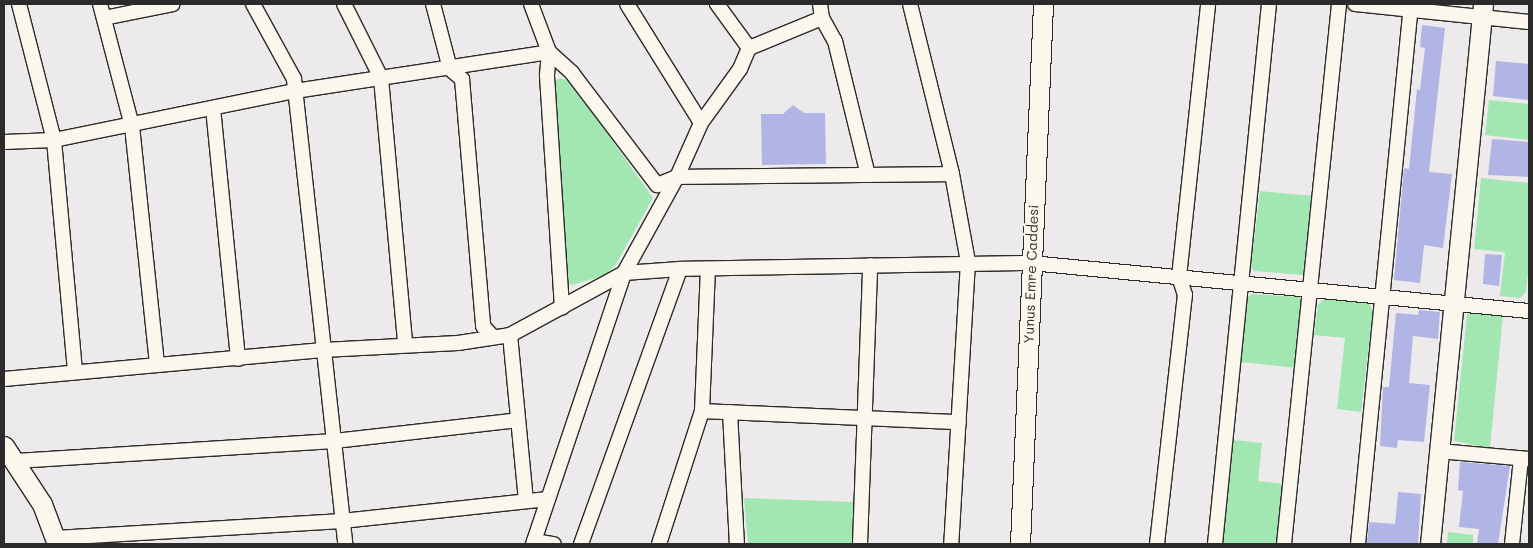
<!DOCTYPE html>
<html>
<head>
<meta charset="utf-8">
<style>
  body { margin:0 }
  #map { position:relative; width:1533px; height:548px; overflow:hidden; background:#eceaeb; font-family:Mali,sans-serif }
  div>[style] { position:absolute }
  .green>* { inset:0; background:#a2e7b2 }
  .building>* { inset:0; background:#b0b5e6 }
  .roads { filter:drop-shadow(1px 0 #2b2b2b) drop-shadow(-1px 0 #2b2b2b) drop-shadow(0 1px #2b2b2b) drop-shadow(0 -1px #2b2b2b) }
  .street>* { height:14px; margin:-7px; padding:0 7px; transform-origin:7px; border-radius:7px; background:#fbf7ec }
  .secondary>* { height:19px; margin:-9.5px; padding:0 9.5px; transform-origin:9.5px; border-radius:9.5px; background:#fbf7ec }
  span { translate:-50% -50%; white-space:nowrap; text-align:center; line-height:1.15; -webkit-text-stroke:4px #fbf7ec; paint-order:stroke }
  .street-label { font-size:14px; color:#2b2b2b }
  .frame { position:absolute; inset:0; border:5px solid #2b2b2b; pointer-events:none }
</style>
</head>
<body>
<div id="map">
  <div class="green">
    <div style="clip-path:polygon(560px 78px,571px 82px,653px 198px,615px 266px,605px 275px,572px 285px,567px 281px,553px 83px)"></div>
    <div style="clip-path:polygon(1489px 100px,1529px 104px,1529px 140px,1485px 135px)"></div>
    <div style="clip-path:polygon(1481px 178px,1529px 183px,1529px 263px,1526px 292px,1520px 298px,1500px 296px,1505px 252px,1474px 249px)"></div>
    <div style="clip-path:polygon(1260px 191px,1313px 196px,1307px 271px,1302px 275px,1254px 271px,1251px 266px)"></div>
    <div style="clip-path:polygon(1252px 294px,1299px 297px,1303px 302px,1297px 368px,1241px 362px,1247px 298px)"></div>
    <div style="clip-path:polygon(1324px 299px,1368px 302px,1373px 310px,1361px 412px,1337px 409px,1345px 338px,1314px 335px,1318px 305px)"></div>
    <div style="clip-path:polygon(1471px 310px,1503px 314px,1490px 448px,1454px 441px,1467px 315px)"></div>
    <div style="clip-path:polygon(1233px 440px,1262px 443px,1258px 481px,1285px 484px,1279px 544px,1222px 544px)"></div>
    <div style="clip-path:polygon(744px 498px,854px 502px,853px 544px,748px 544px)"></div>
    <div style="clip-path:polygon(1448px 532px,1473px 535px,1473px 544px,1447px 544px)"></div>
  </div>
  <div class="building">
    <div style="clip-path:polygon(1422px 25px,1445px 28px,1429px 172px,1452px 174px,1443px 248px,1424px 245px,1420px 283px,1394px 280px,1404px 168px,1409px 169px,1417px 89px,1420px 90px,1425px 48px,1420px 47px)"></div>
    <div style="clip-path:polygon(1496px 61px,1529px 64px,1529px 100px,1493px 96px)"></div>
    <div style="clip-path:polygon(793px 105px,804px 113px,825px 113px,826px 164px,762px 165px,761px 114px,783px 114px)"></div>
    <div style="clip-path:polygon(1492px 139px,1529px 142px,1529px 177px,1488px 175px)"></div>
    <div style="clip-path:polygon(1485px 254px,1502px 255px,1499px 286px,1483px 284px)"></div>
    <div style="clip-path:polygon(1419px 310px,1440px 312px,1438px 339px,1413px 336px,1409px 383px,1430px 385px,1424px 442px,1398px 440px,1397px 448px,1380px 446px,1383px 387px,1389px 387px,1396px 313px,1418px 315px)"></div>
    <div style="clip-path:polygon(1460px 462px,1510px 466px,1498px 544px,1477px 544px,1479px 529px,1459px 527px,1463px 491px,1458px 490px)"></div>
    <div style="clip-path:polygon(1398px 492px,1421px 494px,1418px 544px,1367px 544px,1369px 522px,1395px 524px)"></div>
  </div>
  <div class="roads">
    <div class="street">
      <div style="left:19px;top:4px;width:140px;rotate:75.6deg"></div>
      <div style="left:54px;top:140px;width:233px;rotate:84.8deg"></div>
      <div style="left:100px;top:4px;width:126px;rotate:75.3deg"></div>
      <div style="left:132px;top:126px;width:240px;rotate:84deg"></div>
      <div style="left:253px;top:4px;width:85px;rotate:61.3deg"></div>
      <div style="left:294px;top:79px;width:468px;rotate:83.7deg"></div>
      <div style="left:344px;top:4px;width:83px;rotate:63.4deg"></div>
      <div style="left:381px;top:78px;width:267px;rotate:84.8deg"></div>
      <div style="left:433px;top:4px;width:67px;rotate:75.3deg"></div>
      <div style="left:450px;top:69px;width:16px;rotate:40deg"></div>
      <div style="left:462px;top:79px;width:248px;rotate:85.1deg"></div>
      <div style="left:483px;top:326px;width:15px;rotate:48deg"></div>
      <div style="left:531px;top:4px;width:51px;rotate:69.4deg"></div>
      <div style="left:549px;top:52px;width:24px;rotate:95deg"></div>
      <div style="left:547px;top:76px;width:232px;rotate:86.3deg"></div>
      <div style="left:627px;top:4px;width:140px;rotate:58.1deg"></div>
      <div style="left:717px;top:4px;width:54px;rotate:54deg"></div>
      <div style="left:820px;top:4px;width:14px;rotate:82deg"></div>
      <div style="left:822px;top:18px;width:26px;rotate:61deg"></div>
      <div style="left:835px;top:41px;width:138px;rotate:76.2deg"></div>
      <div style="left:910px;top:4px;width:175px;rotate:76.1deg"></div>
      <div style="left:952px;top:174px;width:89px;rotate:79.7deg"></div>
      <div style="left:968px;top:262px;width:283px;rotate:93.4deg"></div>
      <div style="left:1355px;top:4px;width:175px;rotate:5.9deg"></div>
      <div style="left:104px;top:18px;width:70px;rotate:-11.5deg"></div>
      <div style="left:213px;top:108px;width:252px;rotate:84.3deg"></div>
      <div style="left:4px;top:142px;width:50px;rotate:-2.3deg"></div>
      <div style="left:54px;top:140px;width:246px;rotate:-11.5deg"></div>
      <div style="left:295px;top:91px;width:257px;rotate:-8.7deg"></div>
      <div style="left:549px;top:52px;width:31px;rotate:42deg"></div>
      <div style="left:572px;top:73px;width:141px;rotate:52.8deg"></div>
      <div style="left:657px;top:185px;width:22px;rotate:-22deg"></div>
      <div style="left:677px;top:177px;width:275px;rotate:-0.6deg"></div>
      <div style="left:510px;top:335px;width:166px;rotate:84.5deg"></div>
      <div style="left:4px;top:379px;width:320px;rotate:-5.2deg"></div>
      <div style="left:323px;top:350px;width:135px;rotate:-3deg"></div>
      <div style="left:458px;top:343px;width:53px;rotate:-8.7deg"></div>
      <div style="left:510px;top:335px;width:130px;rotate:-28.5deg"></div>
      <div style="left:624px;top:273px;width:56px;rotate:-4.1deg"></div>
      <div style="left:680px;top:269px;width:351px;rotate:-1deg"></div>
      <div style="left:1031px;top:263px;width:500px;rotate:5.51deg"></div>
      <div style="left:702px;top:411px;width:257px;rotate:2.5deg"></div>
      <div style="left:730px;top:412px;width:132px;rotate:87deg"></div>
      <div style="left:1439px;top:451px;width:90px;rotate:5.1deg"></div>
      <div style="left:15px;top:461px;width:321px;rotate:-3.6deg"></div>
      <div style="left:335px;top:441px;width:184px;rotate:-6.5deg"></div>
      <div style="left:55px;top:538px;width:288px;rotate:-3.4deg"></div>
      <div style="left:342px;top:521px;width:207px;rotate:-6.1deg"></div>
      <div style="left:534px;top:541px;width:20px;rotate:9deg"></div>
      <div style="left:533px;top:544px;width:286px;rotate:-71.4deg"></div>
      <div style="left:624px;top:273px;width:110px;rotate:-61.1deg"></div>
      <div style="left:677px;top:177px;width:59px;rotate:-66deg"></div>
      <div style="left:701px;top:123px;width:67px;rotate:-54.2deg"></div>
      <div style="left:740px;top:69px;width:23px;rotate:-67deg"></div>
      <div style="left:749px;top:48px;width:79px;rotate:-22.3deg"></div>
      <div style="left:581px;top:544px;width:292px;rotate:-70.2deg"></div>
      <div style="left:659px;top:544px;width:140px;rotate:-72.1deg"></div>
      <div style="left:702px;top:411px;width:142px;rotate:-87.6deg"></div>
      <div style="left:860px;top:544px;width:279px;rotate:-87.9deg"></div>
      <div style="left:1157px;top:544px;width:251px;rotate:-83.6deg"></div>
      <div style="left:1185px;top:295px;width:19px;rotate:-108deg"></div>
      <div style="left:1179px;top:277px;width:275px;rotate:-83.9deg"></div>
      <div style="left:1215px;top:544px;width:543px;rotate:-84.29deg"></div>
      <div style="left:1284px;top:544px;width:543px;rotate:-84.18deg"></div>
      <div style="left:1358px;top:544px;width:543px;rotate:-84.39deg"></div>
      <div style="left:1512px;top:544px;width:86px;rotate:-84deg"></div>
    </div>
    <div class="secondary">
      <div style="left:4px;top:446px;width:69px;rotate:56.8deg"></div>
      <div style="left:42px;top:504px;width:43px;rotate:69.4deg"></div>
      <div style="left:1020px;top:544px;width:540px;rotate:-87.56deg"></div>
      <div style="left:1430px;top:544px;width:543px;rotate:-84.39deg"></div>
    </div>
  </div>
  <div class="street-label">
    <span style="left:1031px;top:274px;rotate:-88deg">Yunus Emre Caddesi</span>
  </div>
  <div class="frame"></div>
</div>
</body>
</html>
